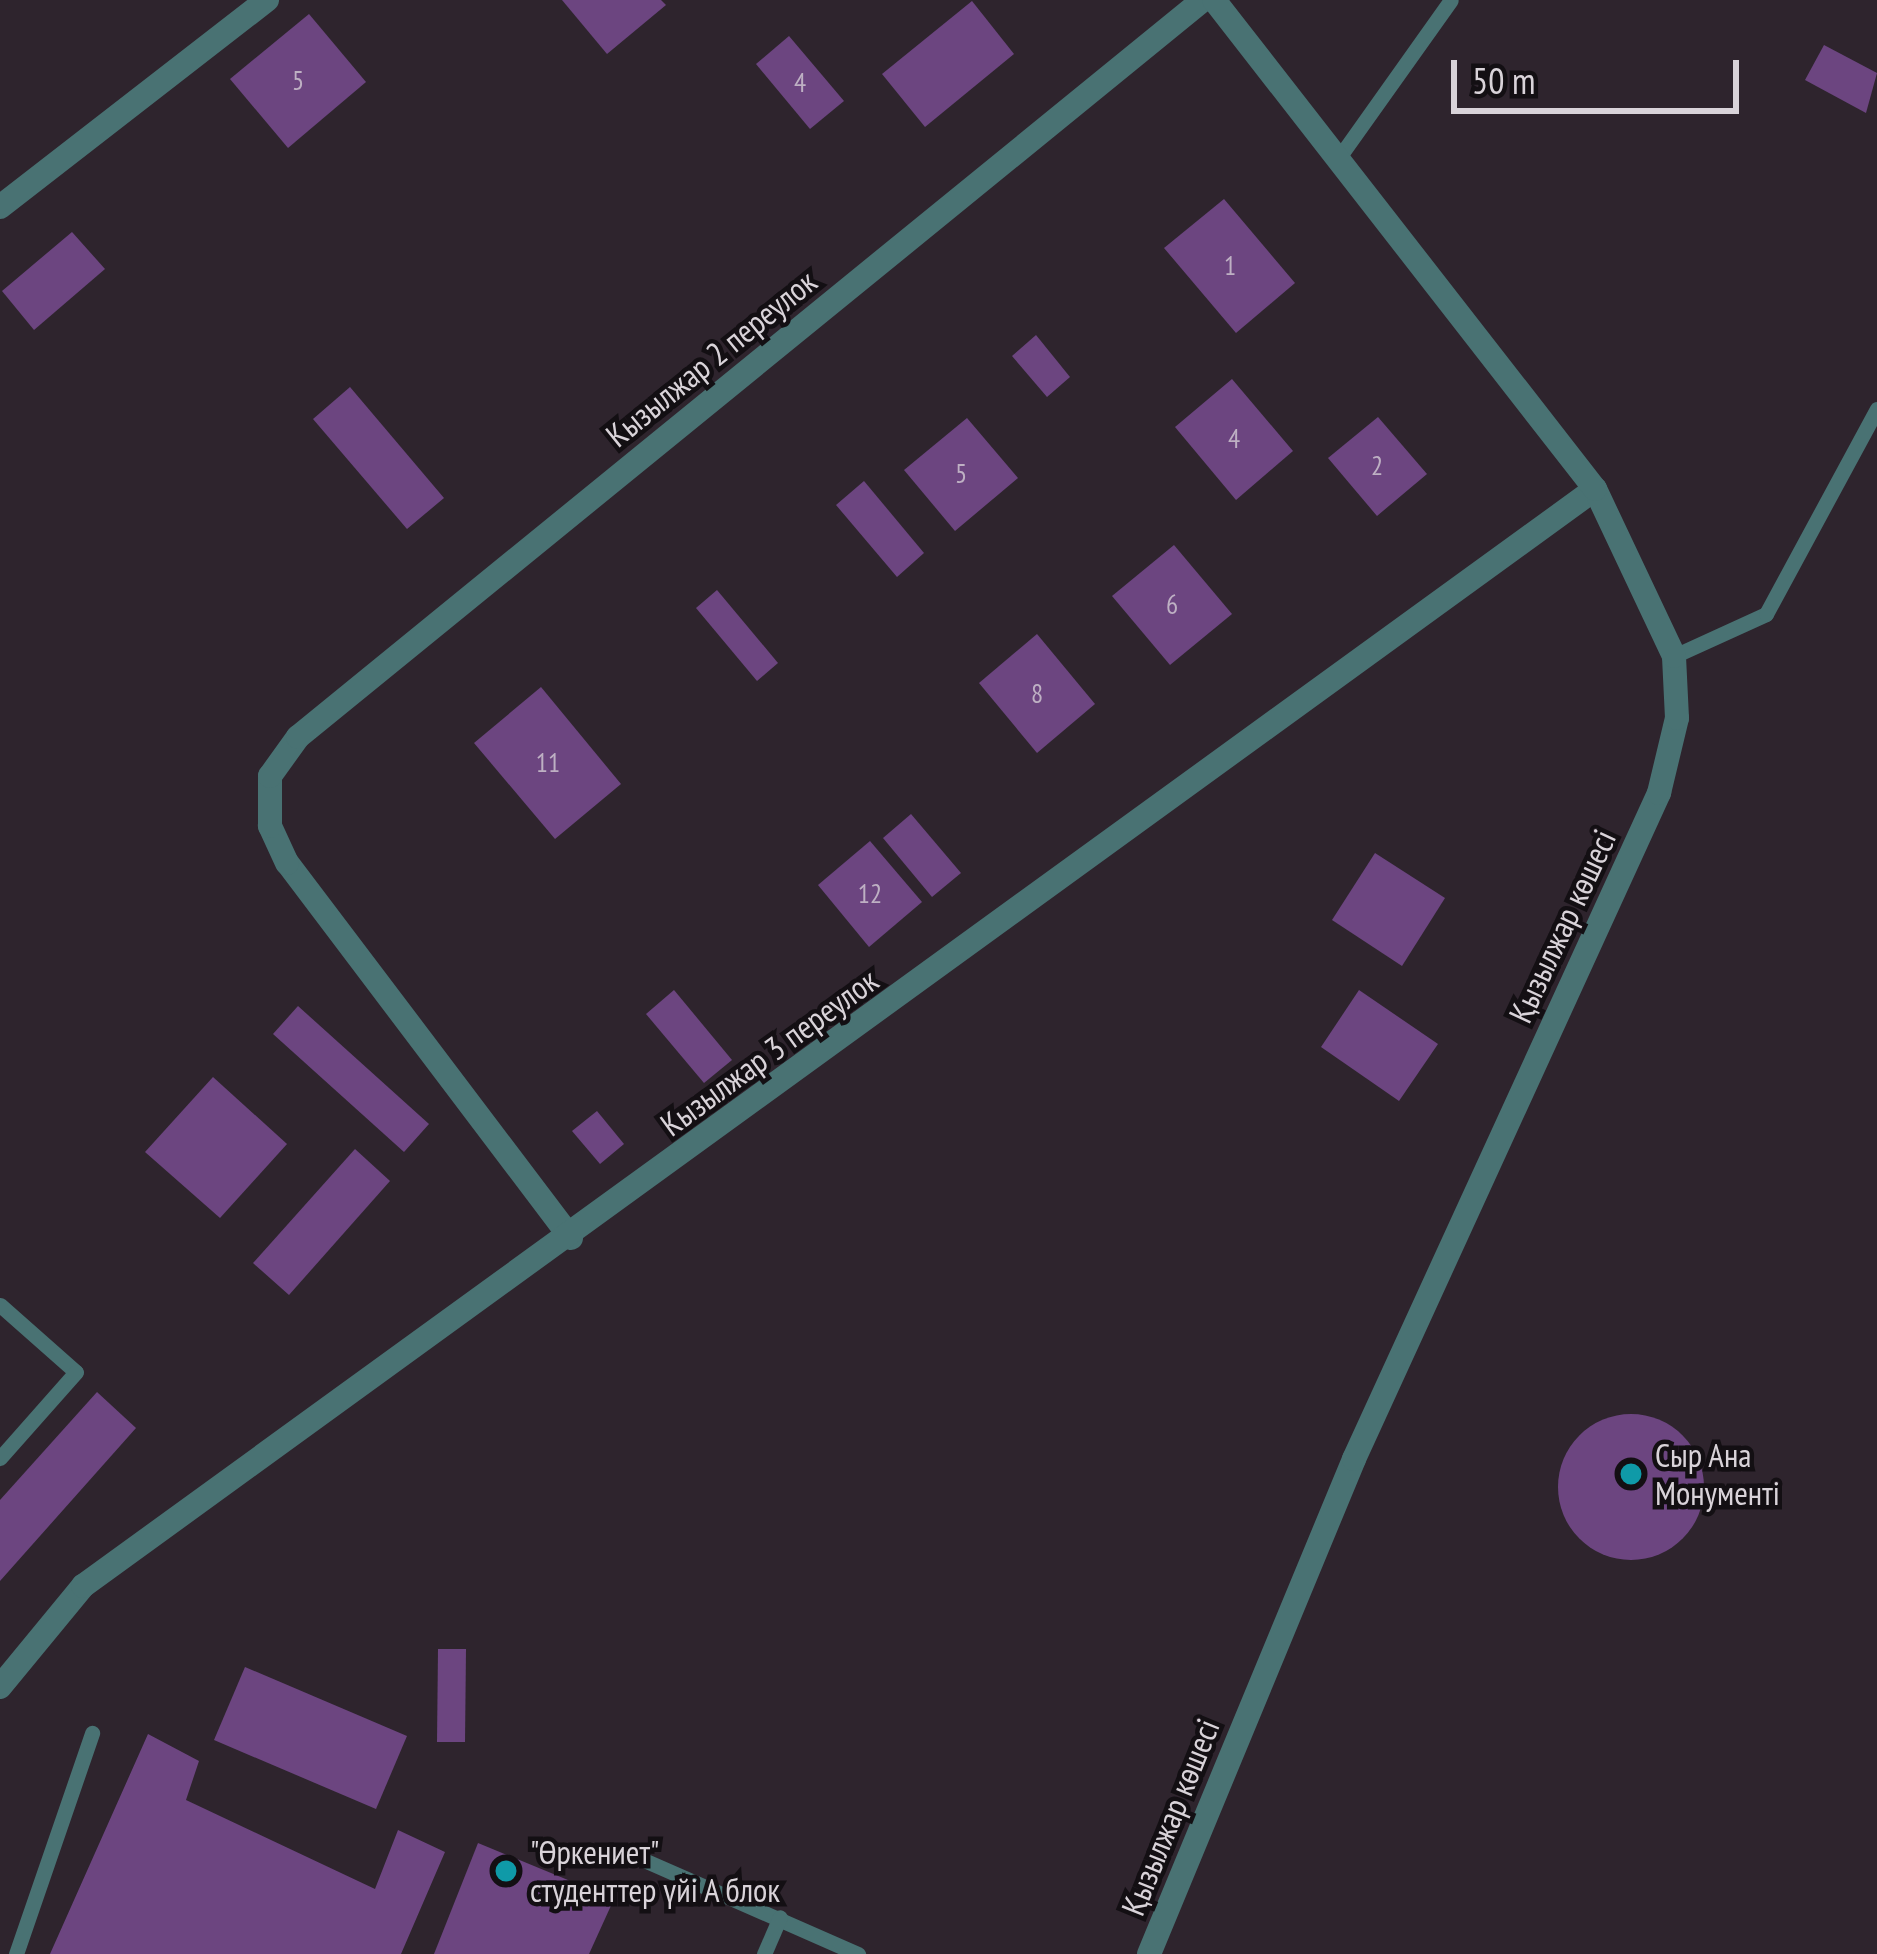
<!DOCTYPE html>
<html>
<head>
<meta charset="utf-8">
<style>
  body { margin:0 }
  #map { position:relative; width:1877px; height:1954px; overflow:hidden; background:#2e242d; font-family:"PT Sans Narrow",sans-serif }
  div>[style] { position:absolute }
  .building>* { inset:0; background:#6c4580 }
  .round { border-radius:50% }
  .service>* { height:15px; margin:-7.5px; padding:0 7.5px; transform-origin:7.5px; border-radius:7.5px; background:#497273 }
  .minor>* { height:24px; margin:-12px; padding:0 12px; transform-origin:12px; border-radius:12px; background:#497273 }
  .dots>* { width:33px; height:33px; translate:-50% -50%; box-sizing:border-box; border:6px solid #130f13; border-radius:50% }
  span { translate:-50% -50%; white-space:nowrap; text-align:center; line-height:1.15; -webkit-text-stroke:9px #130f13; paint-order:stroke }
  .number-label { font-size:27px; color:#beb0c3 }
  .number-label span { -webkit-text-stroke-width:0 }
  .street-label { font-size:33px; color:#d9d3d9 }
  .poi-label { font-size:33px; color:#d9d3d9 }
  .left { translate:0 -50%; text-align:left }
  .scale { position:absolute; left:1451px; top:60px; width:288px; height:54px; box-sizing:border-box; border:6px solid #d9d3d9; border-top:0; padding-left:15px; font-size:36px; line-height:42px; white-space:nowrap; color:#d9d3d9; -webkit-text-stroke:9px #130f13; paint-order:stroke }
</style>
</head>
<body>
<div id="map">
  <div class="building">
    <div style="clip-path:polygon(562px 0,661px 0,666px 5px,607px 54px)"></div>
    <div style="clip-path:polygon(972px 1px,1014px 54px,925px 127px,882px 74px)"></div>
    <div style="clip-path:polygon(309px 14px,366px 82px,288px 148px,230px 79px)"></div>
    <div style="clip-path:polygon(789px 36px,844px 101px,810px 129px,756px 64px)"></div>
    <div style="clip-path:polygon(1824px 45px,1877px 73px,1866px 113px,1805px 80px)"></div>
    <div style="clip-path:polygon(1224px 199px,1295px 283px,1236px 333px,1164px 248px)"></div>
    <div style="clip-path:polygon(72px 232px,105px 269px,34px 330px,2px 291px)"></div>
    <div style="clip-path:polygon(1036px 335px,1070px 377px,1047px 397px,1012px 356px)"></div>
    <div style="clip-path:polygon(1232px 379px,1293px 451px,1236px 500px,1175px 427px)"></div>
    <div style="clip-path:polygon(350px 387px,444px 498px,407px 529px,313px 419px)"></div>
    <div style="clip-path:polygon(1378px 417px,1427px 474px,1377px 516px,1328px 458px)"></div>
    <div style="clip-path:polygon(967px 418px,1018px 478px,955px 531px,904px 470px)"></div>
    <div style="clip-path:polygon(864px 481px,924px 553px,897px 577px,836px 505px)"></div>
    <div style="clip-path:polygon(1174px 545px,1232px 614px,1170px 665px,1112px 596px)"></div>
    <div style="clip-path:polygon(717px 590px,778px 663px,757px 681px,696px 608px)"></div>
    <div style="clip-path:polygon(1037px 634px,1095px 704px,1037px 753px,979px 683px)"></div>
    <div style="clip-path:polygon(541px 687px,621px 784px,555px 839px,474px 743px)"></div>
    <div style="clip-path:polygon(911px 814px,961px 873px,932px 897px,883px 838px)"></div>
    <div style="clip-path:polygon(870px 841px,922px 902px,869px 947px,818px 885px)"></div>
    <div style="clip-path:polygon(1375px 853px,1445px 898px,1402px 966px,1332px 920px)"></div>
    <div style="clip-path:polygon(674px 990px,732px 1060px,704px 1083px,646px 1014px)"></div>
    <div style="clip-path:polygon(1359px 990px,1438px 1044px,1399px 1101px,1321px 1047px)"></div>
    <div style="clip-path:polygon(298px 1006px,429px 1124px,404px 1152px,273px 1034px)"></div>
    <div style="clip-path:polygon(213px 1077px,287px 1144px,220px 1218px,145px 1152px)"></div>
    <div style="clip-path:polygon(597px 1111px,624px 1144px,600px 1164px,572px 1131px)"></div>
    <div style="clip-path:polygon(355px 1149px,390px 1181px,289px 1295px,253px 1263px)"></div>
    <div style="clip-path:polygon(97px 1392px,136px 1428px,0 1581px,0 1500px)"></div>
    <div class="round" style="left:1558px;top:1414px;width:146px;height:146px"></div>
    <div style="clip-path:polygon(438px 1649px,466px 1649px,465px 1742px,437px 1742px)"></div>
    <div style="clip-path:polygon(245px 1667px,407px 1736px,376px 1809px,214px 1740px)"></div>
    <div style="clip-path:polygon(148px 1734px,199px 1761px,186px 1800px,375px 1889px,398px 1830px,445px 1852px,401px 1954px,50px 1954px)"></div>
    <div style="clip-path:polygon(478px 1843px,614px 1899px,589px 1954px,434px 1954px)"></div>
  </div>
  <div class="service">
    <div style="left:1340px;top:156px;width:191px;rotate:-54.6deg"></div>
    <div style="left:1674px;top:656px;width:101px;rotate:-24.5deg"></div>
    <div style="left:1766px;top:614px;width:233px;rotate:-61.6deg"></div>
    <div style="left:0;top:1305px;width:101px;rotate:41.4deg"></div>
    <div style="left:76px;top:1372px;width:115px;rotate:131.5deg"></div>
    <div style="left:621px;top:1850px;width:259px;rotate:23.7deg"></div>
    <div style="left:16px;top:1954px;width:234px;rotate:-71deg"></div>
    <div style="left:764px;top:1954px;width:40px;rotate:-66.6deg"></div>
  </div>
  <div class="minor">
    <div style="left:0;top:207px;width:338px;rotate:-37.8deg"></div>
    <div style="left:571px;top:1238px;width:470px;rotate:-127.1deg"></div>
    <div style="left:287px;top:863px;width:41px;rotate:-114.7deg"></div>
    <div style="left:270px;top:826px;width:50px;rotate:-90deg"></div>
    <div style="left:270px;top:776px;width:48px;rotate:-54.3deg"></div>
    <div style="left:298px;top:737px;width:1167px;rotate:-39.16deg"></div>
    <div style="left:0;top:1687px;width:131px;rotate:-50.6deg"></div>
    <div style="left:83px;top:1586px;width:1868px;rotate:-35.96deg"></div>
    <div style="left:1149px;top:1954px;width:536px;rotate:-67.5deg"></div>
    <div style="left:1354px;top:1459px;width:733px;rotate:-65.39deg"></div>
    <div style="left:1659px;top:793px;width:77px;rotate:-76.5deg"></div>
    <div style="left:1677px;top:718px;width:62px;rotate:-92.8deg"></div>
    <div style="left:1674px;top:656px;width:185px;rotate:-115.3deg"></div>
    <div style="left:1595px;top:489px;width:620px;rotate:-127.92deg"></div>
  </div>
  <div class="dots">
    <div style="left:1631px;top:1474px;background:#0f9aa8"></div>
    <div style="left:506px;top:1871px;background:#0f9aa8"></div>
  </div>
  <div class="number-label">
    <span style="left:298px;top:81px">5</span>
    <span style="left:800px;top:83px">4</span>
    <span style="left:1230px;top:266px">1</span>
    <span style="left:1234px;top:439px">4</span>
    <span style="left:1377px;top:466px">2</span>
    <span style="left:961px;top:474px">5</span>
    <span style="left:1172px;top:605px">6</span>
    <span style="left:1037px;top:694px">8</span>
    <span style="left:548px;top:763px">11</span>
    <span style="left:870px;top:894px">12</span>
  </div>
  <div class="street-label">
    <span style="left:711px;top:358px;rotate:-39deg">Кызылжар 2 переулок</span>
    <span style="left:1562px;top:926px;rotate:-65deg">Қызылжар көшесі</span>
    <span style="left:769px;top:1052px;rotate:-36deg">Кызылжар 3 переулок</span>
    <span style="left:1170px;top:1817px;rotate:-68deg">Қызылжар көшесі</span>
  </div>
  <div class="poi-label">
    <span class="left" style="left:1655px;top:1474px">Сыр Ана<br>Монументі</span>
    <span class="left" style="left:530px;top:1871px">"Өркениет"<br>студенттер үйі А блок</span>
  </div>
  <div class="scale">50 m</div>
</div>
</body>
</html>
